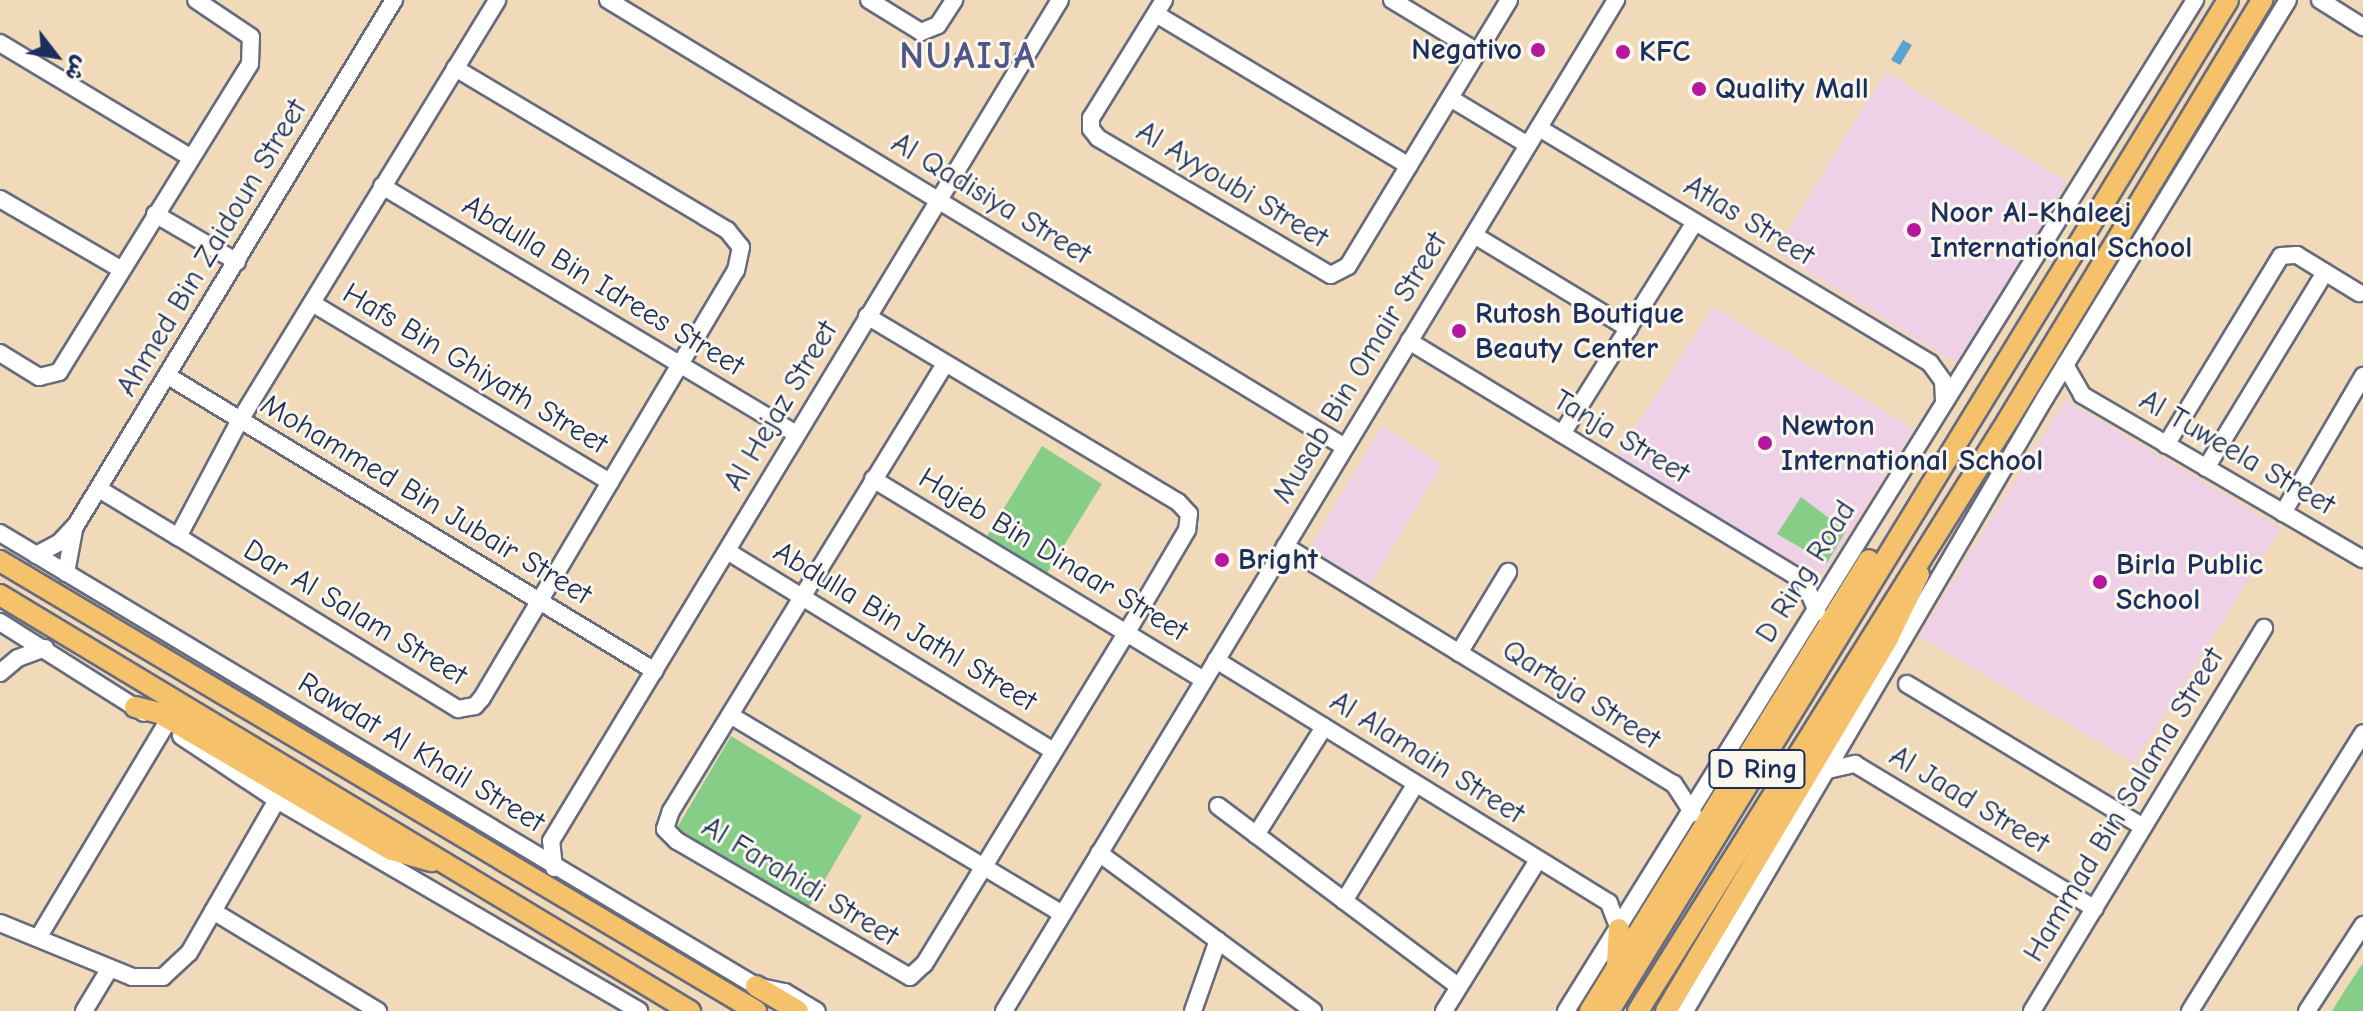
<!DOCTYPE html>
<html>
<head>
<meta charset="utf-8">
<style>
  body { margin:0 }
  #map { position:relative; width:2363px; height:1011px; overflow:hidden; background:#f1daba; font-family:"Comic Neue","Playpen Sans Arabic",sans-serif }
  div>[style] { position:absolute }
  .built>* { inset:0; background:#eed0e7 }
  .green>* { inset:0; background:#86cd88 }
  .water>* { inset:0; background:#5aa4d2 }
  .roads { filter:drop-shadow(2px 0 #666b7e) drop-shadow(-2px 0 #666b7e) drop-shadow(0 2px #666b7e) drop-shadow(0 -2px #666b7e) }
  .minor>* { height:16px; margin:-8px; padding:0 8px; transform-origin:8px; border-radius:8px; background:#fff }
  .major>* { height:20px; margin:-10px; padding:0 10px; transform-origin:10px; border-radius:10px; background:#f6c16b }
  .dots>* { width:22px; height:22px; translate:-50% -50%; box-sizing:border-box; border:4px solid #fbf7ec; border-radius:50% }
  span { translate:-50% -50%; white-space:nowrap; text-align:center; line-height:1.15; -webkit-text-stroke:6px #fbf7ec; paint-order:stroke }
  .shield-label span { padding:2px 6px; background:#fbf7ec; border:2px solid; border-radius:6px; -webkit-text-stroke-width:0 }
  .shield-label { font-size:28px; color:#1b2f5e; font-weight:700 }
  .poi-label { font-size:30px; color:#1b2f5e; font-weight:700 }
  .right { translate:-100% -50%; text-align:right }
  .left { translate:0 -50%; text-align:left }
  .street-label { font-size:30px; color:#1b2f5e }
  .district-label { font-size:38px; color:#4f5688; font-weight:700; letter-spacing:2px }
  .north { position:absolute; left:16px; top:16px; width:80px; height:80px; -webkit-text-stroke:6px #fbf7ec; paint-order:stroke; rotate:121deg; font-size:22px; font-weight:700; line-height:32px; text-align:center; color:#1b2f5e }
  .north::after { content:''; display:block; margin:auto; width:28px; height:36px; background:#1b2f5e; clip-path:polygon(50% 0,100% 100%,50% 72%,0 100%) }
</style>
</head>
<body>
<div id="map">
  <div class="built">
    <div style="clip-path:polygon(1886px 72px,2067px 182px,1968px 354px,1954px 362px,1775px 251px)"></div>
    <div style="clip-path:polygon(1713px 307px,1914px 429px,1825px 572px,1809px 575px,1617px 456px)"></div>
    <div style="clip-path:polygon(2065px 400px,2281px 528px,2134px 763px,1919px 636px)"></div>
    <div style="clip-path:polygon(1382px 426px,1442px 464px,1370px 585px,1309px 549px)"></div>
  </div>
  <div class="green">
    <div style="clip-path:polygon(1042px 446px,1102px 484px,1047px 573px,987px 536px)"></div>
    <div style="clip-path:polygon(1801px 497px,1846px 531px,1827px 563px,1777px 534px)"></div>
    <div style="clip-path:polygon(731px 736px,862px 816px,807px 910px,677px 828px)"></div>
    <div style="clip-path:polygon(2363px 963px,2363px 1011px,2332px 1011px,2345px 990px)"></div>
  </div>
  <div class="water">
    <div style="clip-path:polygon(1903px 40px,1912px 45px,1900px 65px,1891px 60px)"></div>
  </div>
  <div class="roads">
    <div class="minor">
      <div style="left:608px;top:0;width:862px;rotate:31.24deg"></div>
      <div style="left:869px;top:0;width:61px;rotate:31.6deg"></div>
      <div style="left:921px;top:32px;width:18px;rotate:-22deg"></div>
      <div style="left:938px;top:25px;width:30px;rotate:-57deg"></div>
      <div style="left:1164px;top:0;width:139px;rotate:121.7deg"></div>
      <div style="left:1091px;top:118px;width:11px;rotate:90deg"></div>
      <div style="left:1091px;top:129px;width:11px;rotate:52deg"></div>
      <div style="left:1098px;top:138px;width:270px;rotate:30.5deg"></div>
      <div style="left:1331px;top:275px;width:19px;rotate:-28deg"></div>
      <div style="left:1348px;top:266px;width:311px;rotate:-58.8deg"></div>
      <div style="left:1392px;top:0;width:100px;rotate:31.2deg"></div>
      <div style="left:2320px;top:0;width:51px;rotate:32.1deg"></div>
      <div style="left:1156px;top:14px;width:295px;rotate:31deg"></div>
      <div style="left:0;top:43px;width:222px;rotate:31deg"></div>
      <div style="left:455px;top:68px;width:317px;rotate:30.8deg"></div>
      <div style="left:727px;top:230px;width:22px;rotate:51deg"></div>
      <div style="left:741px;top:247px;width:24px;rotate:102deg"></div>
      <div style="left:736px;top:270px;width:499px;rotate:120.7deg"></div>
      <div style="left:481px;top:699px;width:9px;rotate:131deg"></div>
      <div style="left:475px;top:706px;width:17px;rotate:170deg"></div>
      <div style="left:458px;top:709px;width:329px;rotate:-148.4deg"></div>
      <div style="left:178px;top:537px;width:132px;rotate:-62.1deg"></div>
      <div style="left:240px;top:420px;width:492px;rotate:-58.5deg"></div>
      <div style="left:1450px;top:98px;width:91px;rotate:31.1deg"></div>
      <div style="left:1539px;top:128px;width:456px;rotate:31deg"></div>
      <div style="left:1930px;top:363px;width:22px;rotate:54deg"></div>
      <div style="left:1943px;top:381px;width:22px;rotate:87deg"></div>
      <div style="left:382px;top:186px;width:483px;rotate:30.9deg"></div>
      <div style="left:0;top:199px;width:141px;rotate:30.2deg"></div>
      <div style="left:155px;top:214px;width:95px;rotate:30.3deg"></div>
      <div style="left:1474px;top:235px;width:181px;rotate:31.2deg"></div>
      <div style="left:312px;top:303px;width:348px;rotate:31deg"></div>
      <div style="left:867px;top:316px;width:362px;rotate:30.9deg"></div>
      <div style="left:1178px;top:502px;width:16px;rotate:47deg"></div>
      <div style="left:1189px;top:514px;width:16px;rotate:97deg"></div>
      <div style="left:1187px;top:530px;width:118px;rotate:120.5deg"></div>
      <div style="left:1127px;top:632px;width:389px;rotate:121.4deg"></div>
      <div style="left:924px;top:964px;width:19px;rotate:137deg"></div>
      <div style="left:910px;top:977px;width:270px;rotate:-149.7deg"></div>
      <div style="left:677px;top:841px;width:17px;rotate:-135deg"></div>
      <div style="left:665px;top:829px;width:19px;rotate:-72deg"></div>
      <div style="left:671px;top:811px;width:524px;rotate:-58.49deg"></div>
      <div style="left:1409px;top:341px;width:462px;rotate:31.3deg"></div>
      <div style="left:1804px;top:581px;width:34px;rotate:67deg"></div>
      <div style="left:0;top:353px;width:46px;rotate:31.6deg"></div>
      <div style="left:39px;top:377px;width:21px;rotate:-14deg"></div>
      <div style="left:59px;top:372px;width:362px;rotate:-58.2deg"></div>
      <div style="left:250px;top:64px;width:27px;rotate:-88deg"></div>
      <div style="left:251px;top:37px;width:66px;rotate:-146.1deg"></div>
      <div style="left:2065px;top:365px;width:34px;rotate:60deg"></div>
      <div style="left:2082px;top:395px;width:325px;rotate:30.3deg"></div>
      <div style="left:168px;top:376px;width:569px;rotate:31.21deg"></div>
      <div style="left:1562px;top:434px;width:250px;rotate:-57.9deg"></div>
      <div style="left:2166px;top:445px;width:221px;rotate:-58.7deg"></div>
      <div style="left:2281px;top:256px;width:16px;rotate:-4deg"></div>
      <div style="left:2297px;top:255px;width:73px;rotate:31.5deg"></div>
      <div style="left:2206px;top:468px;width:229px;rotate:-58.7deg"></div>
      <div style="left:873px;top:479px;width:387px;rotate:31.3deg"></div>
      <div style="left:99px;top:489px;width:92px;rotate:31.3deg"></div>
      <div style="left:2283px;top:513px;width:159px;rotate:-59.7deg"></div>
      <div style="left:0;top:533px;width:881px;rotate:30.93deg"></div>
      <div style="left:756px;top:986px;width:30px;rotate:12deg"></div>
      <div style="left:785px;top:992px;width:37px;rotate:31deg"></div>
      <div style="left:1285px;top:546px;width:456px;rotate:31.5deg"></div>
      <div style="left:1674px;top:784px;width:35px;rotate:57deg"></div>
      <div style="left:727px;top:551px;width:383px;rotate:31.5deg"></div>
      <div style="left:36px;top:555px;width:26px;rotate:-28deg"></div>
      <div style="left:59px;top:543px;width:25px;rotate:-47deg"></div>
      <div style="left:76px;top:525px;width:614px;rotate:-58.8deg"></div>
      <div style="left:66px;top:573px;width:44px;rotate:-79.5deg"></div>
      <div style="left:0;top:622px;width:170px;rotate:32.3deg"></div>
      <div style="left:1459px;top:653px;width:95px;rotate:-58.8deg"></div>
      <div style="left:1216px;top:660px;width:462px;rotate:31.7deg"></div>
      <div style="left:1609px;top:903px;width:28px;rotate:69deg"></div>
      <div style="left:0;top:673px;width:23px;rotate:-40deg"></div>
      <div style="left:18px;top:658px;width:29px;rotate:-20deg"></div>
      <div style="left:1907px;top:684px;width:276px;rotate:31.2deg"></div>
      <div style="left:730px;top:715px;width:387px;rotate:30.9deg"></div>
      <div style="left:181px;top:736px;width:115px;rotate:33.7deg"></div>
      <div style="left:277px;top:800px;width:419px;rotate:30.2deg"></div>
      <div style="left:1828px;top:770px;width:28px;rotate:-13deg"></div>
      <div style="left:1855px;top:764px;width:280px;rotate:31.1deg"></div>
      <div style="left:1218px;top:806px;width:301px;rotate:36.9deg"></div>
      <div style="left:1256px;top:835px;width:128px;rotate:-57.8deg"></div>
      <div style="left:1099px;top:853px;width:266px;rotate:36.4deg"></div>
      <div style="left:554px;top:868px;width:27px;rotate:-96deg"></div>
      <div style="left:551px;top:841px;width:983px;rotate:-58.82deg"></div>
      <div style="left:1344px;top:901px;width:136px;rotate:-58.5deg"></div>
      <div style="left:213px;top:911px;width:193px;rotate:31.2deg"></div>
      <div style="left:0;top:923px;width:143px;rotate:22.2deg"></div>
      <div style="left:132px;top:977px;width:31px"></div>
      <div style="left:163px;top:977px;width:35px;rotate:-43deg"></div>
      <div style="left:189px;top:953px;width:177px;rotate:-60.1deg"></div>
      <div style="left:38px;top:938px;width:247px;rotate:-59.1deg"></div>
      <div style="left:84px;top:1011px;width:50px;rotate:-58.8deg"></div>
      <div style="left:1004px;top:1011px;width:1182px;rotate:-58.81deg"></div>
      <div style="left:1193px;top:1011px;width:75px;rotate:-70.6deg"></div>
      <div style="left:1444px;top:1011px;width:178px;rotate:-58.1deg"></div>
      <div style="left:1566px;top:1011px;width:1191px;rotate:-58.11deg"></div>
      <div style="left:1685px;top:1011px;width:711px;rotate:-59.58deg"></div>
      <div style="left:2045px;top:398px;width:466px;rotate:-58.6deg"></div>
      <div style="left:2032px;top:1011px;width:448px;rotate:-58.8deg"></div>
      <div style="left:2190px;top:1011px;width:327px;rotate:-58.1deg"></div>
      <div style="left:2307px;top:1011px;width:103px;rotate:-56.9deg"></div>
    </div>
    <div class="major">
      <div style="left:0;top:561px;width:880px;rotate:30.76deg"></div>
      <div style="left:0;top:595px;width:806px;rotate:31.09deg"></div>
      <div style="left:135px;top:707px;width:25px;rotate:14deg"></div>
      <div style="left:159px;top:713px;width:270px;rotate:30.5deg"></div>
      <div style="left:392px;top:850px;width:41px;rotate:15.8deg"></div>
      <div style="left:1617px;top:964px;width:35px;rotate:-87deg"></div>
      <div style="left:756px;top:986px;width:49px;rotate:30.8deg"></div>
      <div style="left:1590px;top:1011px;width:530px;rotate:-58.26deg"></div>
      <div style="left:1609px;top:1011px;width:1185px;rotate:-58.52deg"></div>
      <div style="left:1638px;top:1011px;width:697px;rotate:-57.95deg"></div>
      <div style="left:2008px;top:420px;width:491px;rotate:-58.8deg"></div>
      <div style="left:1666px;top:1011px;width:434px;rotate:-59.2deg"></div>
      <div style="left:1888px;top:638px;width:71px;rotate:-64.2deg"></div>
    </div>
  </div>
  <div class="dots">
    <div style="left:1538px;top:50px;background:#b5179e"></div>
    <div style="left:1623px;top:52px;background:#b5179e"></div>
    <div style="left:1699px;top:89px;background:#b5179e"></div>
    <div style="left:1914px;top:230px;background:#b5179e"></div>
    <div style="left:1459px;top:331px;background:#b5179e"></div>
    <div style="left:1765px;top:443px;background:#b5179e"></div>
    <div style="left:1222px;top:560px;background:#b5179e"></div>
    <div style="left:2100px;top:582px;background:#b5179e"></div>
  </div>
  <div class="shield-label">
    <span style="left:1757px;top:769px">D Ring</span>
  </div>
  <div class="poi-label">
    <span class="right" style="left:1522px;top:50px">Negativo</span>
    <span class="left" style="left:1639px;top:52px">KFC</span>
    <span class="left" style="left:1715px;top:89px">Quality Mall</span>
    <span class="left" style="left:1930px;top:230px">Noor Al-Khaleej<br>International School</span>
    <span class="left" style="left:1475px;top:331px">Rutosh Boutique<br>Beauty Center</span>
    <span class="left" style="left:1781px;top:443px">Newton<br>International School</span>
    <span class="left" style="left:1238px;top:560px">Bright</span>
    <span class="left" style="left:2116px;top:582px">Birla Public<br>School</span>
  </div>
  <div class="street-label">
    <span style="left:1232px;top:185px;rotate:31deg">Al Ayyoubi Street</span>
    <span style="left:991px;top:199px;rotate:31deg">Al Qadisiya Street</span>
    <span style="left:1749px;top:221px;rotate:31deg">Atlas Street</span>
    <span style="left:212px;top:248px;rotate:-59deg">Ahmed Bin Zaidoun Street</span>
    <span style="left:603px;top:286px;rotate:31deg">Abdulla Bin Idrees Street</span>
    <span style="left:1360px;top:368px;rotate:-59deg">Musab Bin Omair Street</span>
    <span style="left:475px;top:369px;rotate:31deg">Hafs Bin Ghiyath Street</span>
    <span style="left:781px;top:406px;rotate:-59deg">Al Hejaz Street</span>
    <span style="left:1621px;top:437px;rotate:31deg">Tanja Street</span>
    <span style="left:2237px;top:453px;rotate:30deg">Al Tuweela Street</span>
    <span style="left:426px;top:500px;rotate:31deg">Mohammed Bin Jubair Street</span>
    <span style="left:1053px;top:555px;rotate:31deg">Hajeb Bin Dinaar Street</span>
    <span style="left:1806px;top:572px;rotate:-58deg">D Ring Road</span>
    <span style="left:355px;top:613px;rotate:31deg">Dar Al Salam Street</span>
    <span style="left:905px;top:627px;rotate:31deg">Abdulla Bin Jathl Street</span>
    <span style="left:1581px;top:695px;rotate:32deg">Qartaja Street</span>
    <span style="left:421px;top:753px;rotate:31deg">Rawdat Al Khail Street</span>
    <span style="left:1427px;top:758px;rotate:32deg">Al Alamain Street</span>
    <span style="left:1969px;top:800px;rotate:31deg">Al Jaad Street</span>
    <span style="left:2124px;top:805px;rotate:-59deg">Hammad Bin Salama Street</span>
    <span style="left:800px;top:882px;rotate:31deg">Al Farahidi Street</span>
  </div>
  <div class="district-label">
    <span style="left:968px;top:57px">NUAIJA</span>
  </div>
  <div class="north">ش</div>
</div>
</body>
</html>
